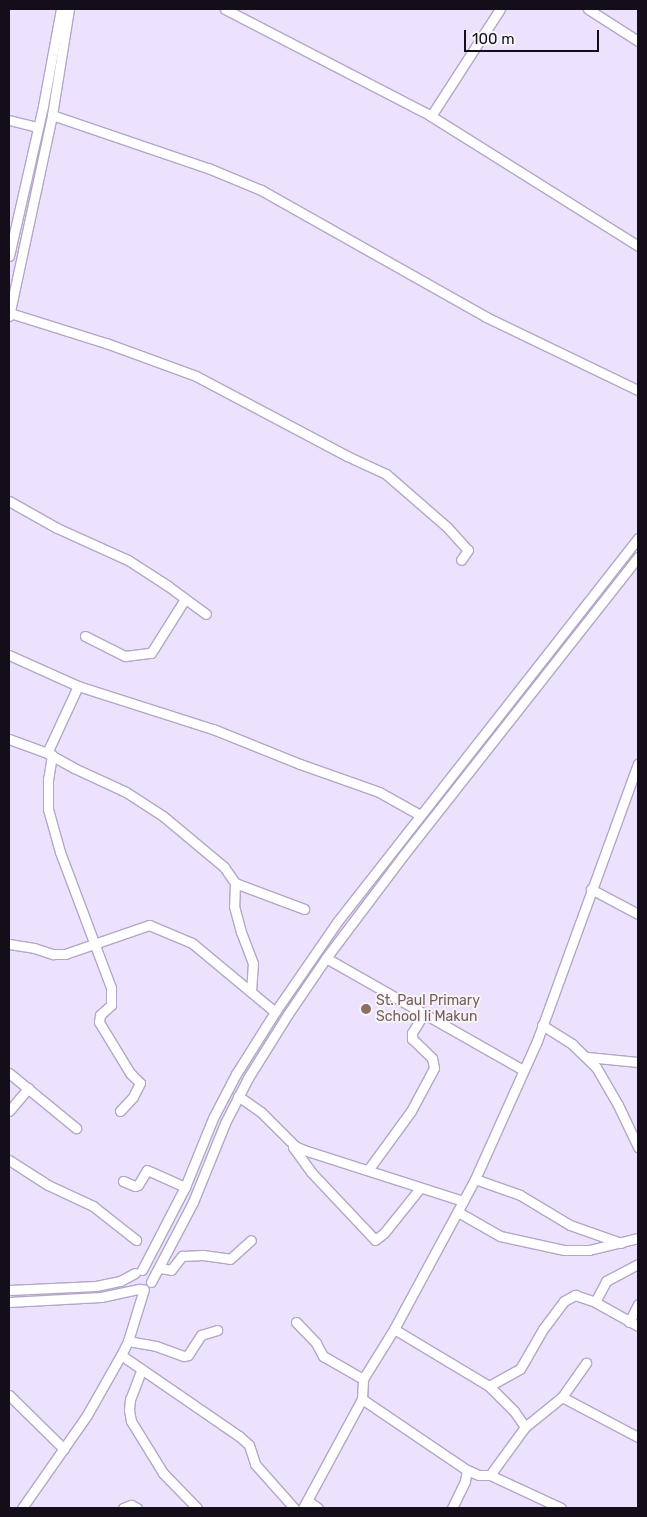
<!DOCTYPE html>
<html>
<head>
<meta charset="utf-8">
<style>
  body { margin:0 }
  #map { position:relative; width:647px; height:1517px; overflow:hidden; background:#ece2fe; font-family:Rubik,sans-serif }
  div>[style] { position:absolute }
  .roads { filter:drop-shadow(1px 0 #b3a7c8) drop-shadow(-1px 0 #b3a7c8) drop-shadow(0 1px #b3a7c8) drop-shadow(0 -1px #b3a7c8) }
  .minor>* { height:9px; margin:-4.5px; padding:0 4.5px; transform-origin:4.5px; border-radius:4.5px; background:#fff }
  .dots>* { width:14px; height:14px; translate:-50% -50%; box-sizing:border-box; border:2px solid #f6f4fb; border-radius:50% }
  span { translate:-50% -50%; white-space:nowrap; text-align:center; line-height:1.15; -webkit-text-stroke:4px #f6f4fb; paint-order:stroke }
  .education-label { font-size:14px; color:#785e54 }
  .left { translate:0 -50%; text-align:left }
  .frame { position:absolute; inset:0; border:10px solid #130e1a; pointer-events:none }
  .scale { position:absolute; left:464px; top:30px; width:135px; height:22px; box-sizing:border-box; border:2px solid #130e1a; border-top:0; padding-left:6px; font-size:15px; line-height:18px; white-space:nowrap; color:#130e1a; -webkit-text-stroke:4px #f6f4fb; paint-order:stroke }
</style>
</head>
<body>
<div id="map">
  <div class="roads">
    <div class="minor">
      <div style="left:225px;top:9px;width:232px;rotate:27.4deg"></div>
      <div style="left:431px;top:116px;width:244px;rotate:32.1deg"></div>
      <div style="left:588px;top:9px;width:59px;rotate:32.6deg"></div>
      <div style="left:52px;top:115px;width:165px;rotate:18.8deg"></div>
      <div style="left:208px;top:168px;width:57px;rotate:22.5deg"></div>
      <div style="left:261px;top:190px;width:258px;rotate:29.4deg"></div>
      <div style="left:486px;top:317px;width:169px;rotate:25.7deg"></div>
      <div style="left:431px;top:116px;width:127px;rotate:-57.2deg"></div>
      <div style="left:9px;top:120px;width:30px;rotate:14deg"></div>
      <div style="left:9px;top:256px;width:154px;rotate:-77.2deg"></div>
      <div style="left:43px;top:106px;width:99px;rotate:-79.5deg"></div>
      <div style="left:10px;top:313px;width:101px;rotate:17.4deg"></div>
      <div style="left:106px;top:343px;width:96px;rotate:20.1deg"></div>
      <div style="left:196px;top:376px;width:171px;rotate:27.9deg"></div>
      <div style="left:347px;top:456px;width:43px;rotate:24.8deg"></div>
      <div style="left:386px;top:474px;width:81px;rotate:41deg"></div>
      <div style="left:447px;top:527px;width:31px;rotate:48deg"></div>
      <div style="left:468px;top:550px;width:12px;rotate:125deg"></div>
      <div style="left:9px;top:316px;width:206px;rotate:-77.9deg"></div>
      <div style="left:52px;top:115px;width:107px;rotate:-80.9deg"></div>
      <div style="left:9px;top:501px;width:55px;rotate:29.4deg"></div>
      <div style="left:57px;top:528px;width:78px;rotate:24.3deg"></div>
      <div style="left:128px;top:560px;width:48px;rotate:33deg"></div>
      <div style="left:168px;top:586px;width:47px;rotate:36.4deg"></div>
      <div style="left:85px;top:636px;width:45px;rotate:26.6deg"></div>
      <div style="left:125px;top:656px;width:26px;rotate:-7deg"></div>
      <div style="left:151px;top:653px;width:64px;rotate:-57.8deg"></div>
      <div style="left:9px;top:655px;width:76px;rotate:24.2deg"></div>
      <div style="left:78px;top:686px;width:142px;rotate:17.7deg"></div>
      <div style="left:213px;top:729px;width:94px;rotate:21.9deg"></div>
      <div style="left:300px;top:764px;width:84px;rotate:19.5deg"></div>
      <div style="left:379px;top:792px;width:47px;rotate:29.3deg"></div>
      <div style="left:9px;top:739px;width:40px;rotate:20.2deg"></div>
      <div style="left:47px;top:753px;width:31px;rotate:29deg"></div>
      <div style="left:74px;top:768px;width:57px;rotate:24.8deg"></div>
      <div style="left:126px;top:792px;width:44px;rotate:33deg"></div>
      <div style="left:163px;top:816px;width:80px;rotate:39.9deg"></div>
      <div style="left:224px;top:867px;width:19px;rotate:55deg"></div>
      <div style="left:235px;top:883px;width:23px;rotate:92deg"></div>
      <div style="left:234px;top:906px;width:27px;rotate:75deg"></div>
      <div style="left:241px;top:932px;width:33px;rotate:69deg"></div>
      <div style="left:253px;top:963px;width:27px;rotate:94deg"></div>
      <div style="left:47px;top:753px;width:74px;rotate:-65.2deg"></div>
      <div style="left:52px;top:755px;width:24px;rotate:99deg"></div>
      <div style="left:48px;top:779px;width:30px;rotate:90deg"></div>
      <div style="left:48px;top:809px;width:45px;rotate:74.4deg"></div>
      <div style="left:60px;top:852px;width:145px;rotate:69.4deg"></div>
      <div style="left:111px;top:988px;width:17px;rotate:90deg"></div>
      <div style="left:111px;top:1005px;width:15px;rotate:138deg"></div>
      <div style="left:100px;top:1015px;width:7px;rotate:98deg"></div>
      <div style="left:99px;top:1022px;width:60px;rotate:58.7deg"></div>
      <div style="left:130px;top:1073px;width:14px;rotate:45deg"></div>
      <div style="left:140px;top:1083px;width:16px;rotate:117deg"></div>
      <div style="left:133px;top:1097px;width:19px;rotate:133deg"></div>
      <div style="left:235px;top:883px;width:74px;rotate:20.6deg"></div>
      <div style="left:591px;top:889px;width:53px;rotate:28deg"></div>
      <div style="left:9px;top:944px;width:25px;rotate:9deg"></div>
      <div style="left:34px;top:948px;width:20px;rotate:18deg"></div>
      <div style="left:53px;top:954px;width:12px"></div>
      <div style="left:65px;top:954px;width:89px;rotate:-19deg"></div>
      <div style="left:149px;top:925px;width:47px;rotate:22.7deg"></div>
      <div style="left:192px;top:943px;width:108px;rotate:39.7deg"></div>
      <div style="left:326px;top:958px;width:227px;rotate:29.6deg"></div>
      <div style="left:542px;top:1025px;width:36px;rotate:32deg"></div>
      <div style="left:572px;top:1044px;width:33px;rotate:44deg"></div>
      <div style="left:596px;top:1067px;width:44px;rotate:59.9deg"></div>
      <div style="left:618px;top:1105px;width:47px;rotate:64.5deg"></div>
      <div style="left:587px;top:1057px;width:51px;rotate:5.6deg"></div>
      <div style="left:9px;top:1073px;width:87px;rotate:39.4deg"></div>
      <div style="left:238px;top:1096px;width:28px;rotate:35deg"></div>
      <div style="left:261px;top:1112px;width:48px;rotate:45deg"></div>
      <div style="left:295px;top:1146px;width:10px;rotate:24deg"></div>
      <div style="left:304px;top:1150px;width:167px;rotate:17.8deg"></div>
      <div style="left:9px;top:1111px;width:30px;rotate:-50deg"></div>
      <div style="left:295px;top:1146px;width:2px;rotate:153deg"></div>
      <div style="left:293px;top:1147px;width:31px;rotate:54deg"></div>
      <div style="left:311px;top:1172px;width:93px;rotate:46.7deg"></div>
      <div style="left:375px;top:1240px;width:11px;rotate:-38deg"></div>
      <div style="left:384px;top:1233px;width:58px;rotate:-51.3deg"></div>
      <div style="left:9px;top:1160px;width:46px;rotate:32.7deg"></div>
      <div style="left:48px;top:1185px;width:50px;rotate:25deg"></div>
      <div style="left:93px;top:1206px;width:55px;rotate:38.3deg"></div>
      <div style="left:368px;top:1170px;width:73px;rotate:-53.9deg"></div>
      <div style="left:411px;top:1111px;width:49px;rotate:-61.9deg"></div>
      <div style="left:434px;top:1068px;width:10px;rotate:-101deg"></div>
      <div style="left:432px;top:1058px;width:28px;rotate:-136deg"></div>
      <div style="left:412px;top:1039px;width:6px;rotate:-90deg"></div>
      <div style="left:412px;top:1033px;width:23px;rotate:-59deg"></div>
      <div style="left:475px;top:1179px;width:48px;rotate:19.6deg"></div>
      <div style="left:520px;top:1195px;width:58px;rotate:31deg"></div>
      <div style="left:570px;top:1225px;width:54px;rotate:19.4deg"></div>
      <div style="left:123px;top:1181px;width:13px;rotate:23deg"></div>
      <div style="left:135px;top:1186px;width:3px;rotate:-18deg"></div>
      <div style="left:138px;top:1185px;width:17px;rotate:-59deg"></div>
      <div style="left:147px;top:1170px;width:42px;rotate:24.1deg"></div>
      <div style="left:458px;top:1212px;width:48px;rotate:29.7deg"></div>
      <div style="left:500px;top:1236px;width:66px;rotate:12.3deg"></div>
      <div style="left:564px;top:1250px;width:25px"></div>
      <div style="left:589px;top:1250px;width:50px;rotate:-13.8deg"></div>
      <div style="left:160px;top:1268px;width:11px;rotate:10deg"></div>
      <div style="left:171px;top:1270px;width:18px;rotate:-52deg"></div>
      <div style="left:182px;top:1256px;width:21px;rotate:-3deg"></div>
      <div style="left:203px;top:1255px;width:27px;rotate:8deg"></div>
      <div style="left:230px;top:1259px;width:28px;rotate:-42deg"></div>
      <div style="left:142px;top:1270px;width:93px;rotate:-62.6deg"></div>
      <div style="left:185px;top:1187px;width:74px;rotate:-67.9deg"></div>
      <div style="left:213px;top:1118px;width:50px;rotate:-62.4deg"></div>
      <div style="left:236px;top:1074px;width:73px;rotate:-57.8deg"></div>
      <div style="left:275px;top:1012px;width:109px;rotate:-55.4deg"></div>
      <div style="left:337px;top:922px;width:488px;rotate:-51.9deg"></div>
      <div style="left:151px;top:1282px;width:90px;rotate:-62.3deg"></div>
      <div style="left:193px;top:1202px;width:85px;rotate:-67.9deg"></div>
      <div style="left:225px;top:1123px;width:51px;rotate:-62.9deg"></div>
      <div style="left:248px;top:1078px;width:75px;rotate:-58deg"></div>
      <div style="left:288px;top:1014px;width:68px;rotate:-55.8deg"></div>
      <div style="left:326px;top:958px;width:126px;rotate:-53deg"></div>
      <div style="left:402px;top:857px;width:382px;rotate:-51.8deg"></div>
      <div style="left:9px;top:1290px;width:87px;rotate:-2.6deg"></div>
      <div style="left:96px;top:1286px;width:25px;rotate:-12deg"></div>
      <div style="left:120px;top:1281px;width:17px;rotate:-28deg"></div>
      <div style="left:9px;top:1302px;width:92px;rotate:-3.1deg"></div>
      <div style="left:101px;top:1297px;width:40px;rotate:-12deg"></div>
      <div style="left:595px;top:1302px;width:24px;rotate:-62deg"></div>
      <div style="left:606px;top:1281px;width:36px;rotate:-28deg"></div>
      <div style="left:296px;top:1322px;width:29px;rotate:46deg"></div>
      <div style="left:316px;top:1343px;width:15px;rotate:62deg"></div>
      <div style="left:323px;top:1356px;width:46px;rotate:29.9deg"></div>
      <div style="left:629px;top:1322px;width:20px;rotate:-63deg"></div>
      <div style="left:394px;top:1329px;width:111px;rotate:31deg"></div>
      <div style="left:489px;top:1386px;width:35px;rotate:45deg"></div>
      <div style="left:514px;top:1411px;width:19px;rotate:55deg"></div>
      <div style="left:128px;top:1341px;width:28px;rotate:10deg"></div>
      <div style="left:156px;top:1346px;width:30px;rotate:20deg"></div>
      <div style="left:184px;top:1356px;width:4px;rotate:-14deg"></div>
      <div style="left:188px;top:1355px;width:24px;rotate:-57deg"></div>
      <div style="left:201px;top:1335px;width:17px;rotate:-17deg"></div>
      <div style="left:121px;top:1355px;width:143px;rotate:34.5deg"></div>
      <div style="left:239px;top:1436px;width:13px;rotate:42deg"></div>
      <div style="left:249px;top:1445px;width:20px;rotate:72deg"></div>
      <div style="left:255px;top:1464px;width:59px;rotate:48.4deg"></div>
      <div style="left:141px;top:1371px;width:30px;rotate:111deg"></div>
      <div style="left:130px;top:1399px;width:11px;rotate:95deg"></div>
      <div style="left:129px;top:1410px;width:11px;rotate:80deg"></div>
      <div style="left:131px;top:1421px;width:61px;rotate:58.4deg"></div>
      <div style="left:163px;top:1473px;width:49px;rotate:45.8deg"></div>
      <div style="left:489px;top:1386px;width:35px;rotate:-29deg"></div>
      <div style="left:520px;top:1369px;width:46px;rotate:-60.1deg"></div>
      <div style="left:543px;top:1329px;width:35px;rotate:-53deg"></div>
      <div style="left:564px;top:1301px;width:13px;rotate:-29deg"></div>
      <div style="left:575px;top:1295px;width:21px;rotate:19deg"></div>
      <div style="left:595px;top:1302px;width:49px;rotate:29.2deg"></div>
      <div style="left:9px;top:1395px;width:77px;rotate:44.5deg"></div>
      <div style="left:562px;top:1397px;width:86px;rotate:27.8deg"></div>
      <div style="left:362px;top:1399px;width:127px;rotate:34.1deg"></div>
      <div style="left:467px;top:1470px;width:13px;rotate:23deg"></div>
      <div style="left:479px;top:1475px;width:11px"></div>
      <div style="left:490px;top:1475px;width:78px;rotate:24.9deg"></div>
      <div style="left:490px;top:1475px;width:59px;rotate:-53.9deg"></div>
      <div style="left:525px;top:1427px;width:48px;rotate:-39deg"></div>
      <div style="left:562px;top:1397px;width:42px;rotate:-54.8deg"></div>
      <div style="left:308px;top:1501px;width:12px;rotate:35deg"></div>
      <div style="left:22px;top:1508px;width:113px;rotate:-55deg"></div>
      <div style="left:87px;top:1415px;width:69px;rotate:-60.5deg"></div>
      <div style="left:121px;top:1355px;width:16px;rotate:-63deg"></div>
      <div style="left:128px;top:1341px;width:54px;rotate:-72.9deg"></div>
      <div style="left:123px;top:1508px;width:9px;rotate:-21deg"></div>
      <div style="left:131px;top:1505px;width:7px;rotate:27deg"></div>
      <div style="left:303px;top:1508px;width:124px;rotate:-61.6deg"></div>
      <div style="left:362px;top:1399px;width:20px;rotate:-87deg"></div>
      <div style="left:363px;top:1379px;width:59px;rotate:-58.2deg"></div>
      <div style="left:394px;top:1329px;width:170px;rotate:-61.6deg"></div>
      <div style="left:475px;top:1179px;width:151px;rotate:-65.8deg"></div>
      <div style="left:537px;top:1041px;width:295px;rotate:-70deg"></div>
      <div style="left:452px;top:1508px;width:30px;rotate:-64deg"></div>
      <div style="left:465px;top:1481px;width:11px;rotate:-80deg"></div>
    </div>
  </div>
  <div class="dots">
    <div style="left:366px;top:1009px;background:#8d6e63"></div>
  </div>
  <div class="education-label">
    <span class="left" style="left:376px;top:1009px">St. Paul Primary<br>School Ii Makun</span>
  </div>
  <div class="frame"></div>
  <div class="scale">100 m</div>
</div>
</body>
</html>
